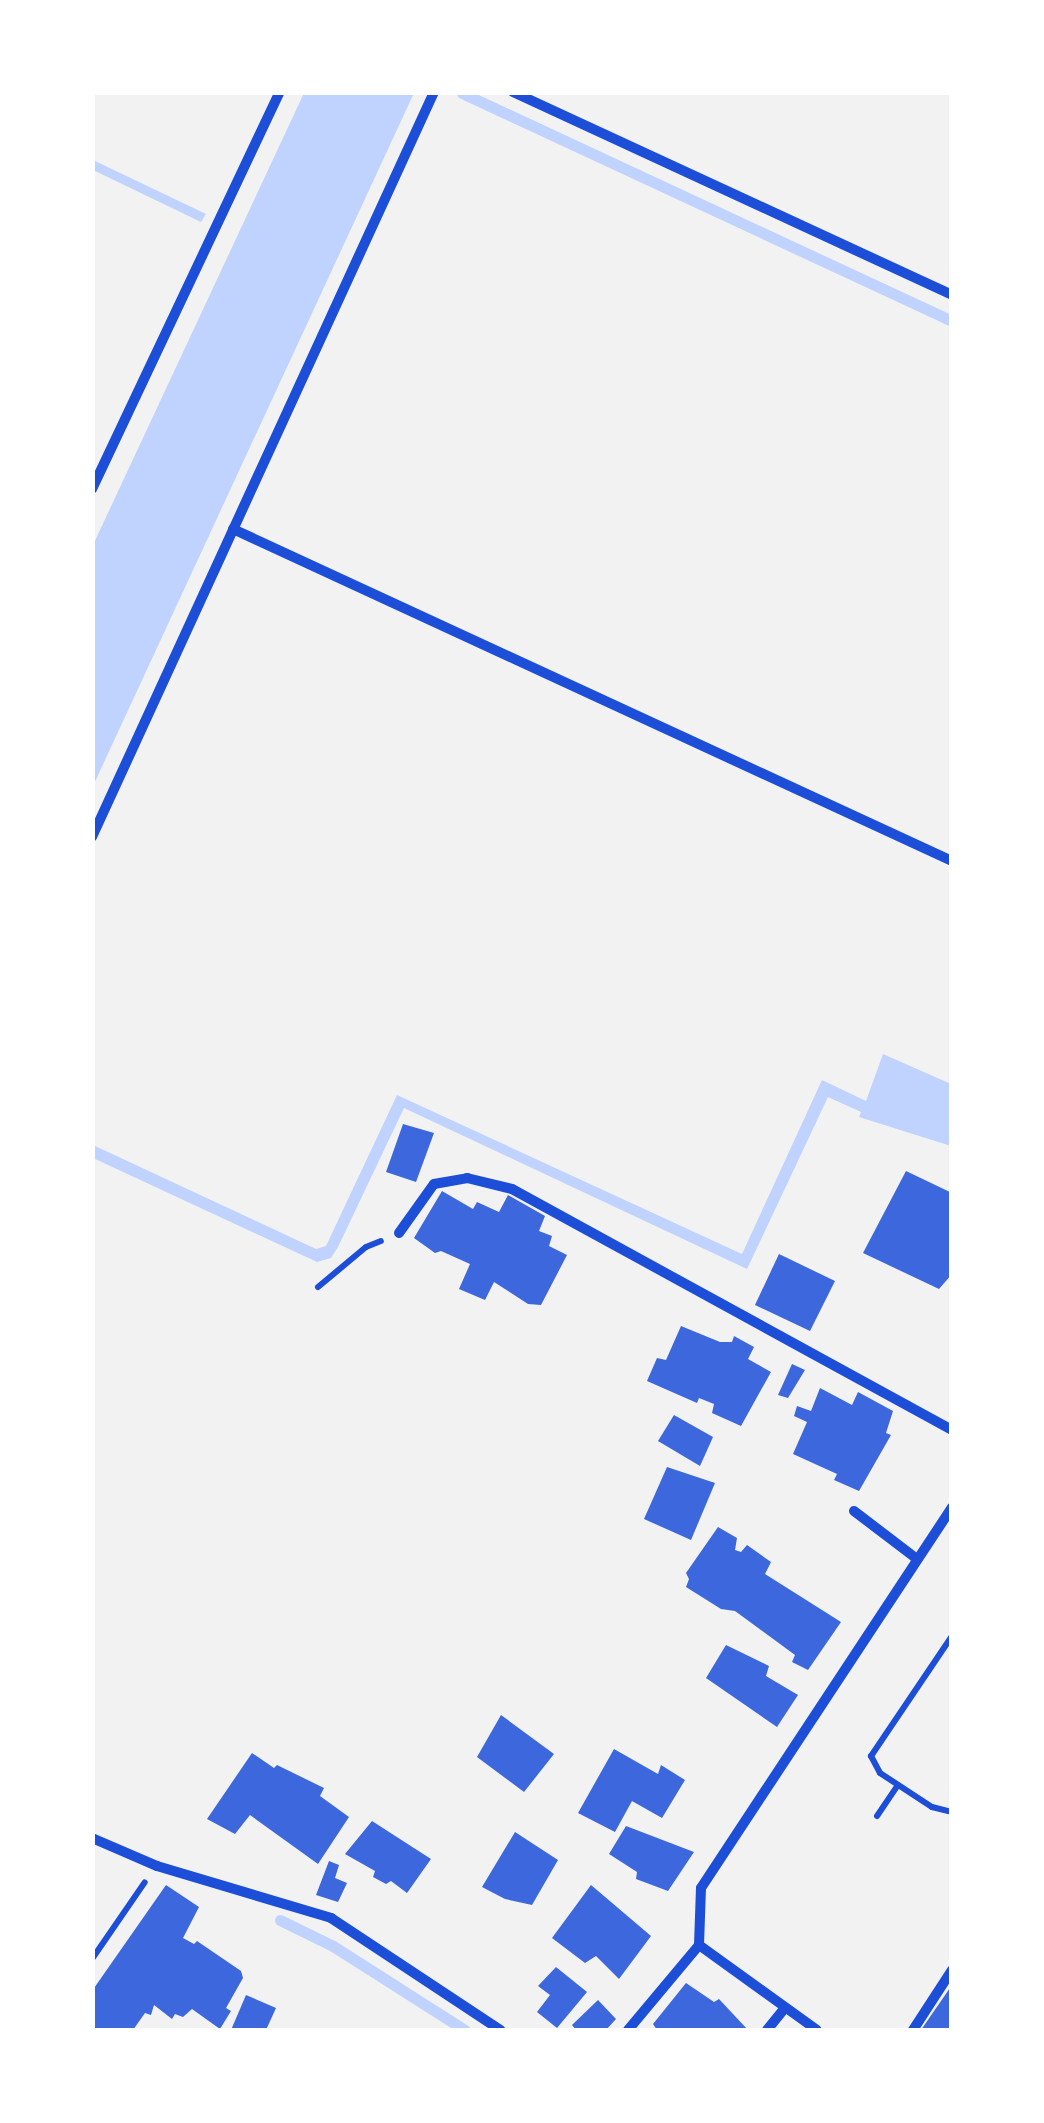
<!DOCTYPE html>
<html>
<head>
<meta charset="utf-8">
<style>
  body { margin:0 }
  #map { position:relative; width:1044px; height:2123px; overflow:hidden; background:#f2f2f2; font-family:Barlow,sans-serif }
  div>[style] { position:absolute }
  .water>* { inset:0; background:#bfd3fe }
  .stream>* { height:11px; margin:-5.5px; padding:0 5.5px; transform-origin:5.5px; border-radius:5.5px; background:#bfd3fe }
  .building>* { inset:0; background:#3d67dc }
  .path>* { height:6px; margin:-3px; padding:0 3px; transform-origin:3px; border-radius:3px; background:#1d4ed8 }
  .minor>* { height:10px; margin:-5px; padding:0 5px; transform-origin:5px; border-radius:5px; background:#1d4ed8 }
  span { translate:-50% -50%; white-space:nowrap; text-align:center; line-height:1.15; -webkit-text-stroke:10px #fff; paint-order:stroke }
  .frame { position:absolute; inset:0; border:95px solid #fff; pointer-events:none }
</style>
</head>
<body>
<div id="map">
  <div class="water">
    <div style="clip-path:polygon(304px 93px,414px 93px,93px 786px,93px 545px)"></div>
    <div style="clip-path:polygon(93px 160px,206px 214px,201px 222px,93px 170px)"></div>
    <div style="clip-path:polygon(883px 1054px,951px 1084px,951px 1146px,859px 1117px,861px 1112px,828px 1097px,747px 1269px,404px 1108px,338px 1247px,331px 1258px,317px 1262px,93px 1158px,93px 1145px,316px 1249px,326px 1246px,397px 1095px,742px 1254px,822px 1080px,866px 1101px)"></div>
  </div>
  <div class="stream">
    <div style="left:462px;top:93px;width:540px;rotate:24.95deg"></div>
    <div style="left:280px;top:1920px;width:59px;rotate:26.1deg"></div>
    <div style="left:333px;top:1946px;width:156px;rotate:32.5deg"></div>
  </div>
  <div class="building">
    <div style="clip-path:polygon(403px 1124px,434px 1133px,416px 1182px,386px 1172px)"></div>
    <div style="clip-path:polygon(906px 1171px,952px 1193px,952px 1274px,939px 1289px,863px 1253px)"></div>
    <div style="clip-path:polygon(442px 1191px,473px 1209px,477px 1202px,499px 1212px,508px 1195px,545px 1216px,539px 1231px,552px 1236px,549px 1246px,567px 1255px,541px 1305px,528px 1304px,494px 1282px,485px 1300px,459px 1289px,470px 1264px,441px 1251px,435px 1253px,414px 1238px)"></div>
    <div style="clip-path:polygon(779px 1254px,835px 1281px,810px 1331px,755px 1305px)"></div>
    <div style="clip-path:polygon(681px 1326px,720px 1342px,732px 1342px,734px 1336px,754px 1347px,748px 1359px,771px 1372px,741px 1426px,712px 1413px,714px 1404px,699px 1398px,697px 1403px,647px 1381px,657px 1358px,666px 1360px)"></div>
    <div style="clip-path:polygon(792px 1364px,805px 1370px,788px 1398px,778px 1395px)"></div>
    <div style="clip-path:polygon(820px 1388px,852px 1405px,858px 1392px,893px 1411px,886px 1433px,891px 1435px,859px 1491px,834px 1480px,837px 1474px,793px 1454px,807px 1422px,794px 1416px,797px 1406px,811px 1411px)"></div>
    <div style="clip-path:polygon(674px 1415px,713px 1437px,700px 1466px,658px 1441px)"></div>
    <div style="clip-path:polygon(667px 1467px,715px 1483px,691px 1540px,644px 1519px)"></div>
    <div style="clip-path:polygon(718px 1527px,737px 1538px,735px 1550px,741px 1552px,747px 1545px,771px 1562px,765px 1574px,841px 1622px,808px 1670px,792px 1662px,795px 1655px,735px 1611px,721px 1609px,686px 1587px,689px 1579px,686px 1573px)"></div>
    <div style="clip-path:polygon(726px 1645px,769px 1666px,766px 1676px,798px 1695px,777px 1727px,706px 1678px)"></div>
    <div style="clip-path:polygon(501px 1715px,554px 1754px,524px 1792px,477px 1757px)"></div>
    <div style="clip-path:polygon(614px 1749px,658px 1774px,661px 1765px,685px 1780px,662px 1818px,632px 1801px,615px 1832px,578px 1813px)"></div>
    <div style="clip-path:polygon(252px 1753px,274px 1768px,277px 1765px,324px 1788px,320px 1796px,349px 1817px,318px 1864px,250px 1815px,235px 1834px,207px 1819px)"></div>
    <div style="clip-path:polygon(372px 1821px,431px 1859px,407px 1893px,391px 1881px,386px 1884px,373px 1877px,375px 1871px,345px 1854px)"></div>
    <div style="clip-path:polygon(626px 1826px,694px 1852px,668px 1891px,636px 1879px,637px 1872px,609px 1854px)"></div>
    <div style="clip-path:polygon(515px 1832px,558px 1860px,532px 1905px,505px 1899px,482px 1887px)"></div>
    <div style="clip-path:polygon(329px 1861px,339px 1865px,335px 1878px,347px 1883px,338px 1902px,316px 1895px)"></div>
    <div style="clip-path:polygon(166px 1885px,199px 1907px,183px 1938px,194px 1944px,197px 1941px,241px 1971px,243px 1978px,226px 2008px,231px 2011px,220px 2029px,192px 2009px,183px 2017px,175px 2014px,172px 2019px,154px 2005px,151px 2015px,145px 2013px,133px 2030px,92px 2030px,92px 1991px)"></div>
    <div style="clip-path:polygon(591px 1885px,651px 1936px,619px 1979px,596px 1956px,585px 1963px,552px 1938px)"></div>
    <div style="clip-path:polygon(556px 1967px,587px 1992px,557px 2028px,537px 2012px,550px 1995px,538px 1986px)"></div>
    <div style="clip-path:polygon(686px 1983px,714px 2002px,719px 1999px,748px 2030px,657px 2030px,653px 2024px)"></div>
    <div style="clip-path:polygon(952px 1985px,952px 2030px,921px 2030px)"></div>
    <div style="clip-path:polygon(246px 1995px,276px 2008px,266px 2030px,231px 2030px)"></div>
    <div style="clip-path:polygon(598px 2000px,616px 2019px,606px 2030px,576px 2030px,572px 2025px)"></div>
  </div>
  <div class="path">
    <div style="left:318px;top:1287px;width:62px;rotate:-39.8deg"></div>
    <div style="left:366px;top:1247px;width:16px;rotate:-22deg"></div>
    <div style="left:952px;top:1636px;width:145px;rotate:124deg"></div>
    <div style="left:871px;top:1756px;width:19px;rotate:62deg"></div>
    <div style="left:880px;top:1773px;width:62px;rotate:33.2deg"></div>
    <div style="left:932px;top:1807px;width:21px;rotate:14deg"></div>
    <div style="left:877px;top:1816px;width:37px;rotate:-56deg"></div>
    <div style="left:92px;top:1959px;width:93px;rotate:-55.5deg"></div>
  </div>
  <div class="minor">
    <div style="left:513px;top:92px;width:484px;rotate:24.8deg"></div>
    <div style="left:92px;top:489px;width:439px;rotate:-64.7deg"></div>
    <div style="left:233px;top:529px;width:792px;rotate:24.79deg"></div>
    <div style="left:92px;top:837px;width:820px;rotate:-65.34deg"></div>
    <div style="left:399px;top:1233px;width:60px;rotate:-54.5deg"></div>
    <div style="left:434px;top:1184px;width:34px;rotate:-10deg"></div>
    <div style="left:467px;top:1178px;width:46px;rotate:13.7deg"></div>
    <div style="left:512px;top:1189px;width:502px;rotate:28.71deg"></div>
    <div style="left:854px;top:1511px;width:79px;rotate:37.3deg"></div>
    <div style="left:92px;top:1838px;width:71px;rotate:23.3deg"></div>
    <div style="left:157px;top:1866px;width:182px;rotate:16.6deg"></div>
    <div style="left:331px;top:1918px;width:203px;rotate:33.5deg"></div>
    <div style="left:699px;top:1945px;width:145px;rotate:35.8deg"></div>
    <div style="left:628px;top:2030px;width:111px;rotate:-50.1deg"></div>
    <div style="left:699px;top:1945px;width:57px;rotate:-88deg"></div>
    <div style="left:701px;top:1888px;width:456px;rotate:-56.6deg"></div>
    <div style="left:767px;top:2030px;width:28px;rotate:-51deg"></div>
    <div style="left:913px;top:2030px;width:72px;rotate:-57deg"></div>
  </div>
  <div class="frame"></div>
</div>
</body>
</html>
